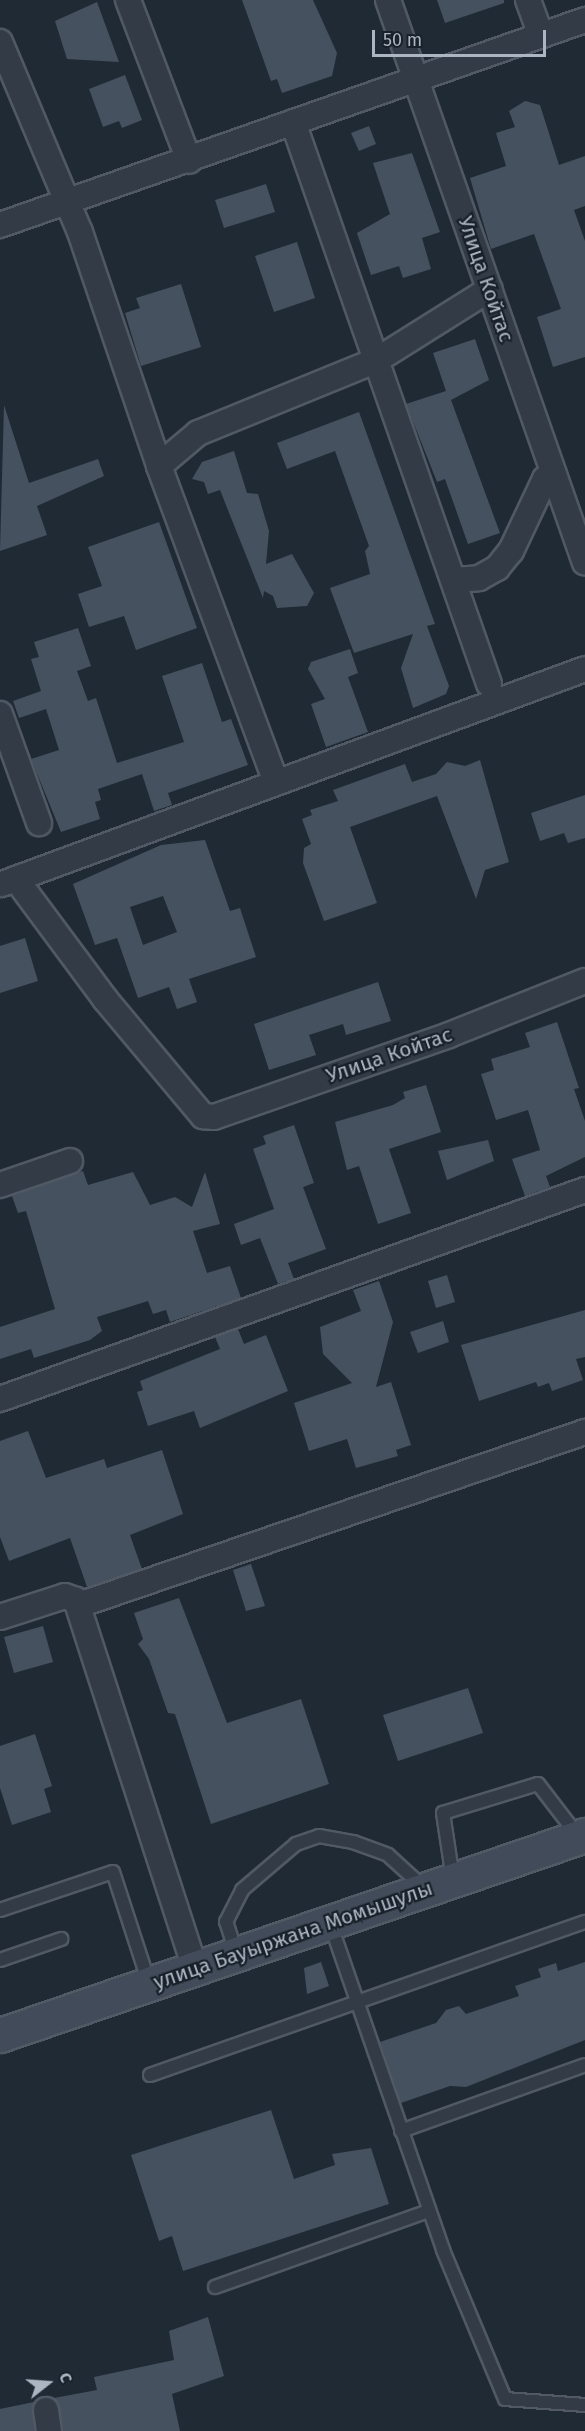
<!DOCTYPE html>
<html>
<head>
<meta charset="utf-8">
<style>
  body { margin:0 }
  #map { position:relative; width:585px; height:2431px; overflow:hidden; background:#1f2a35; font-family:"Fira Sans",sans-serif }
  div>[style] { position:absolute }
  .building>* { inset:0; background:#45515f }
  .roads { filter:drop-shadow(2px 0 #505964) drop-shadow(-2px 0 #505964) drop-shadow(0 2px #505964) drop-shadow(0 -2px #505964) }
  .lane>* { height:12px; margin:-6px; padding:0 6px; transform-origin:6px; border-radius:6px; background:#333c46 }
  .street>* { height:24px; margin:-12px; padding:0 12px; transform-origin:12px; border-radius:12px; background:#333c46 }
  .secondary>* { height:33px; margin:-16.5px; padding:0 16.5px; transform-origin:16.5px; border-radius:16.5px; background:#414b59 }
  span { translate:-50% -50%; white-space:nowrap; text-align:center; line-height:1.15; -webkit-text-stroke:4.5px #18212a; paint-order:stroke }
  .street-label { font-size:21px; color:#acb6c3 }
  .north { position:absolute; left:18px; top:2353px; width:60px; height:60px; -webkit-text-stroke:4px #18212a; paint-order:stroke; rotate:73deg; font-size:16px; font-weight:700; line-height:24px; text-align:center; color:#acb6c3 }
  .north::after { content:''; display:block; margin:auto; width:21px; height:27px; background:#acb6c3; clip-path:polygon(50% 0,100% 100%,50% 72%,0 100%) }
  .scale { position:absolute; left:372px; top:30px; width:174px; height:27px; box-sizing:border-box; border:3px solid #acb6c3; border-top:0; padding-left:8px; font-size:18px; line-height:21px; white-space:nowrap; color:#acb6c3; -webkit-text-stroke:4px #18212a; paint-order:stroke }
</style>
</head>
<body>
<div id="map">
  <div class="building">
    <div style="clip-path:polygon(242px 0,313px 0,337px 53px,332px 76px,282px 93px,277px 79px,271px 81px)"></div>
    <div style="clip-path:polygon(437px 0,504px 0,504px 3px,445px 23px)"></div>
    <div style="clip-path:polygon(97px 2px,119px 62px,67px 59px,55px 21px)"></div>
    <div style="clip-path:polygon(125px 75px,142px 120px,122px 128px,119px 121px,103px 127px,89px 89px)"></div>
    <div style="clip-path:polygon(525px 101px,540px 105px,559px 165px,585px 156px,585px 206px,574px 210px,585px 241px,585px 357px,553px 367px,537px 317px,561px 309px,534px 234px,491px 249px,470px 178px,506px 166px,496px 133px,515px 127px,509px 111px)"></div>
    <div style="clip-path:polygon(369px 126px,376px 144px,359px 151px,351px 133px)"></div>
    <div style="clip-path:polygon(412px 153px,440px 232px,422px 238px,431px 269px,403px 278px,399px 266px,371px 275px,357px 233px,390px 214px,373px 163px)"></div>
    <div style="clip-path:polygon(266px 184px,275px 212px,224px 228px,215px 200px)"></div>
    <div style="clip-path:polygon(297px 242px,315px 298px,274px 312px,255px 256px)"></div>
    <div style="clip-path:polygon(181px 284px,201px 347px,141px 366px,125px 313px,140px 308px,136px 298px)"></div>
    <div style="clip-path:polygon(475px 339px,489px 380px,451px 400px,500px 533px,468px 544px,445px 479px,437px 482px,406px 404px,446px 391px,433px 353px)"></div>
    <div style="clip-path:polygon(4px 405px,29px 483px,98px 459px,104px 476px,37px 506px,47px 535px,0 551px)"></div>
    <div style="clip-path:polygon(359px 412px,435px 624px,427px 626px,449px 686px,446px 694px,413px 708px,401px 668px,413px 634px,354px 653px,330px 588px,370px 574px,365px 551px,369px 546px,335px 451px,287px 469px,277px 443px)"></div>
    <div style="clip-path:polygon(234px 451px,247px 493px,258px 494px,269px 531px,266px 564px,292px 554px,314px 593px,307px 606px,277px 608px,273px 596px,264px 591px,263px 598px,220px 490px,208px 494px,204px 482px,192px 479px,202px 462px)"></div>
    <div style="clip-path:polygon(159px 522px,197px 628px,136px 650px,124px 616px,89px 627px,78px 594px,102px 586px,88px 547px)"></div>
    <div style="clip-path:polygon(78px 628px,91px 666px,77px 671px,88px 701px,96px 698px,117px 763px,184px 742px,162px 676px,202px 663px,222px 722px,231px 719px,248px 765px,168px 793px,172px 805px,154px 811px,142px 774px,98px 789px,101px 800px,95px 802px,100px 819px,61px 832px,31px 759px,59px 750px,46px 709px,19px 718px,13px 701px,41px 691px,31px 659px,39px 657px,34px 642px)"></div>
    <div style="clip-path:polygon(350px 649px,358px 673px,348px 677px,368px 732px,326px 747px,311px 704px,325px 699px,308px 669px,311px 662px)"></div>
    <div style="clip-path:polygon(480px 760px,509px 862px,485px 870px,476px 899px,437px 796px,350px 827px,377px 903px,324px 921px,303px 863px,304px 848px,311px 844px,302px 819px,312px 815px,310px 810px,338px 801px,333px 790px,405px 764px,412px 782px,436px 774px,447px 762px,465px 766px)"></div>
    <div style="clip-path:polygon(585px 795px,585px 838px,568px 843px,564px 833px,540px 841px,531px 813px)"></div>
    <div style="clip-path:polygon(evenodd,205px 840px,230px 911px,240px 908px,256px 957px,189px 979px,197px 1002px,177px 1009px,169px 987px,138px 998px,117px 938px,95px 945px,73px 884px,161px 845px,205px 840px,163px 896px,177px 932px,143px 945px,130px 907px,163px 896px)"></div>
    <div style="clip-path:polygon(25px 938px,38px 981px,0 993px,0 946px)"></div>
    <div style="clip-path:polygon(378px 982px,391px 1021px,346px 1035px,343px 1024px,309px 1035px,316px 1055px,269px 1070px,254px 1024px)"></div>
    <div style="clip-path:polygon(557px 1022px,579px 1088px,574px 1089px,585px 1121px,585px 1157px,546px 1176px,550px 1187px,525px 1196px,512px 1159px,540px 1150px,528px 1110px,496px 1120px,481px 1074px,494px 1070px,491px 1059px,530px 1047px,525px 1033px)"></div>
    <div style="clip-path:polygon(426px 1085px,441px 1132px,389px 1149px,411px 1213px,378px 1224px,359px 1166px,347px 1170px,335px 1122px,393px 1105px,405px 1098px,403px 1092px)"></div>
    <div style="clip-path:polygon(294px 1125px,314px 1183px,303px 1187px,326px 1249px,288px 1263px,294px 1279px,278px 1284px,260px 1238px,241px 1245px,234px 1224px,274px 1209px,253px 1149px,266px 1144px,263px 1136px)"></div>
    <div style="clip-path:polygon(488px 1140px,494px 1161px,447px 1180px,438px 1151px)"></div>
    <div style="clip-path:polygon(83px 1171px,88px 1185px,133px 1172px,150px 1205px,175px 1197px,192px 1207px,205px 1172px,220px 1224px,193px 1231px,207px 1273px,230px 1266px,241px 1298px,170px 1322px,166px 1310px,153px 1314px,148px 1301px,97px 1317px,102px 1331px,90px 1340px,34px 1358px,31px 1349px,0 1359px,0 1327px,55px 1309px,26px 1211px,18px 1213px,12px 1196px)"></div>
    <div style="clip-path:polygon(447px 1275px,455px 1302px,436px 1308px,428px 1281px)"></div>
    <div style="clip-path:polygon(379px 1281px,393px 1322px,376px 1387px,391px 1382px,411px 1445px,396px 1450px,398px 1456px,356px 1468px,347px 1439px,309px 1451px,294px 1403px,352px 1383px,323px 1354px,320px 1327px,361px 1311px,353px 1290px)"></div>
    <div style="clip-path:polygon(585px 1310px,585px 1357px,576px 1359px,583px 1380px,552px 1391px,549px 1383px,538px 1387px,536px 1382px,479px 1401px,461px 1345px)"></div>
    <div style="clip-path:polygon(443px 1321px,449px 1342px,418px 1353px,410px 1332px)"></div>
    <div style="clip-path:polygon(238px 1329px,244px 1344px,266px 1335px,288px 1391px,200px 1428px,194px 1411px,148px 1426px,137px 1392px,143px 1390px,140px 1381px,220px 1349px,215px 1337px)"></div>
    <div style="clip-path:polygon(28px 1431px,46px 1478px,104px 1459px,107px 1468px,162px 1450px,183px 1514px,130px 1535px,142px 1569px,87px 1587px,70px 1538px,9px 1561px,0 1537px,0 1441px)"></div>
    <div style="clip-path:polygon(251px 1564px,265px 1606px,246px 1611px,233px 1570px)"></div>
    <div style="clip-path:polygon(179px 1598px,227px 1723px,301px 1699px,329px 1784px,211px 1824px,175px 1714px,168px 1713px,149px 1659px,138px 1644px,143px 1639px,134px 1613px)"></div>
    <div style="clip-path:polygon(43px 1626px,53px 1662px,14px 1673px,4px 1637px)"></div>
    <div style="clip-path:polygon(468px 1688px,483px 1733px,398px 1761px,383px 1715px)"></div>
    <div style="clip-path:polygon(35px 1734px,52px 1786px,44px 1789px,51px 1812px,12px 1825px,0 1788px,0 1746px)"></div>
    <div style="clip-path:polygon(321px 1962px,329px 1986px,307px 1994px,304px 1968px)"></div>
    <div style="clip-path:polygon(585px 1962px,585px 2040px,466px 2087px,450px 2086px,401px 2103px,380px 2042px,436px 2023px,446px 2010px,459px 2006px,466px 2014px,519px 1996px,515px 1986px,541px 1977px,538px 1969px,556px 1963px,558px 1971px)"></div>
    <div style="clip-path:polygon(271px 2110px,294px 2179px,335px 2165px,332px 2154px,371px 2148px,389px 2204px,183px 2271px,172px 2236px,159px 2241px,131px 2155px)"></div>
    <div style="clip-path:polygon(208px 2317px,224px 2376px,172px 2394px,180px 2431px,63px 2431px,54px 2398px,97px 2390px,94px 2377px,174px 2360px,169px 2331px)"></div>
    <div style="clip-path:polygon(34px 2402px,35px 2431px,0 2431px,0 2409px)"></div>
  </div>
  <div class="roads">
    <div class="lane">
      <div style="left:453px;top:1879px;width:67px;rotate:-98.6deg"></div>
      <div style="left:443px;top:1813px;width:99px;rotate:-17deg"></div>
      <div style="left:538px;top:1784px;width:66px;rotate:52.4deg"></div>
      <div style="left:0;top:1910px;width:119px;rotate:-18.6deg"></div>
      <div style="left:113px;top:1872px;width:117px;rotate:72deg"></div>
      <div style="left:330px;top:1923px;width:346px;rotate:70.9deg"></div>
      <div style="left:443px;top:2250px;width:161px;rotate:67.4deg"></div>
      <div style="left:505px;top:2399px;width:80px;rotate:4.3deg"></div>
      <div style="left:236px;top:1952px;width:32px;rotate:-108deg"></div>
      <div style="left:226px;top:1922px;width:36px;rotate:-63deg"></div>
      <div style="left:242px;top:1890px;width:71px;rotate:-40.4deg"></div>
      <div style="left:296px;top:1844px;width:24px;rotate:-19deg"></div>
      <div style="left:319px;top:1836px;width:35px;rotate:10deg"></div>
      <div style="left:353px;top:1842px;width:37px;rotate:20deg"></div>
      <div style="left:388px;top:1855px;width:47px;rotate:42.4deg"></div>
      <div style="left:0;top:1960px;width:65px;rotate:-19deg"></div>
      <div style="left:150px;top:2075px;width:461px;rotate:-19.4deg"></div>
      <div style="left:401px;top:2131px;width:195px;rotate:-19.7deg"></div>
      <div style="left:215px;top:2287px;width:227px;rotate:-19.6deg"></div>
    </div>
    <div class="street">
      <div style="left:128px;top:0;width:172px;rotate:69.2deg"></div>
      <div style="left:388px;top:0;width:596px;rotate:70.71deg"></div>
      <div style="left:528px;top:0;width:37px;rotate:70deg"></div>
      <div style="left:0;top:42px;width:206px;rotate:67.2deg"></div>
      <div style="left:80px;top:232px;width:247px;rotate:71.3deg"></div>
      <div style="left:159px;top:466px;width:334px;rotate:69.7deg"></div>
      <div style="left:293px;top:122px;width:595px;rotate:70.77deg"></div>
      <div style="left:0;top:225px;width:620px;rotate:-19.31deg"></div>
      <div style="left:159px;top:466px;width:51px;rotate:-40.2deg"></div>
      <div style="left:198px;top:433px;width:193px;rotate:-22.2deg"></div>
      <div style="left:377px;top:360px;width:133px;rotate:-32.1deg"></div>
      <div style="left:453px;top:580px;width:26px;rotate:-4deg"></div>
      <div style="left:479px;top:578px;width:21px;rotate:-29deg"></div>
      <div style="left:497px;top:568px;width:22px;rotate:-51deg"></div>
      <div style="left:511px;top:551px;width:80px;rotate:-64.7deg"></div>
      <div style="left:545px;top:479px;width:10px;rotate:-24deg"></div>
      <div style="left:0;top:714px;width:116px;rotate:70.3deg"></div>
      <div style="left:16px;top:879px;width:149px;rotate:53.4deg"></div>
      <div style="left:105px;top:999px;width:153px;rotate:50.1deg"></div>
      <div style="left:203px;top:1116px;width:11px;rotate:5deg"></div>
      <div style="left:214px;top:1117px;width:249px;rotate:-19.2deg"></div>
      <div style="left:449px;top:1035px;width:146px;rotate:-21.7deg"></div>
      <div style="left:2px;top:884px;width:621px;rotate:-20.24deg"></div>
      <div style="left:0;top:1185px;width:74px;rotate:-18.9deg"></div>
      <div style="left:0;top:1399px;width:621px;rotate:-19.66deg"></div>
      <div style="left:79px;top:1605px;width:535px;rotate:-18.88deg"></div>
      <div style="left:0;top:1617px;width:68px;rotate:-17.9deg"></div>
      <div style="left:65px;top:1596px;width:12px;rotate:20deg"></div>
      <div style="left:76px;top:1600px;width:387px;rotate:72.1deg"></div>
      <div style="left:46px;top:2410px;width:21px;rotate:82deg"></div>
    </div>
    <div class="secondary">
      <div style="left:0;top:2035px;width:618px;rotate:-18.87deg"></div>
    </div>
  </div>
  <div class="street-label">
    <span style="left:486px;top:279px;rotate:71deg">Улица Койтас</span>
    <span style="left:389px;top:1055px;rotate:-19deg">Улица Койтас</span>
    <span style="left:293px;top:1935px;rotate:-19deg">улица Бауыржана Момышулы</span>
  </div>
  <div class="north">С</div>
  <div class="scale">50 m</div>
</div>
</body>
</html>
